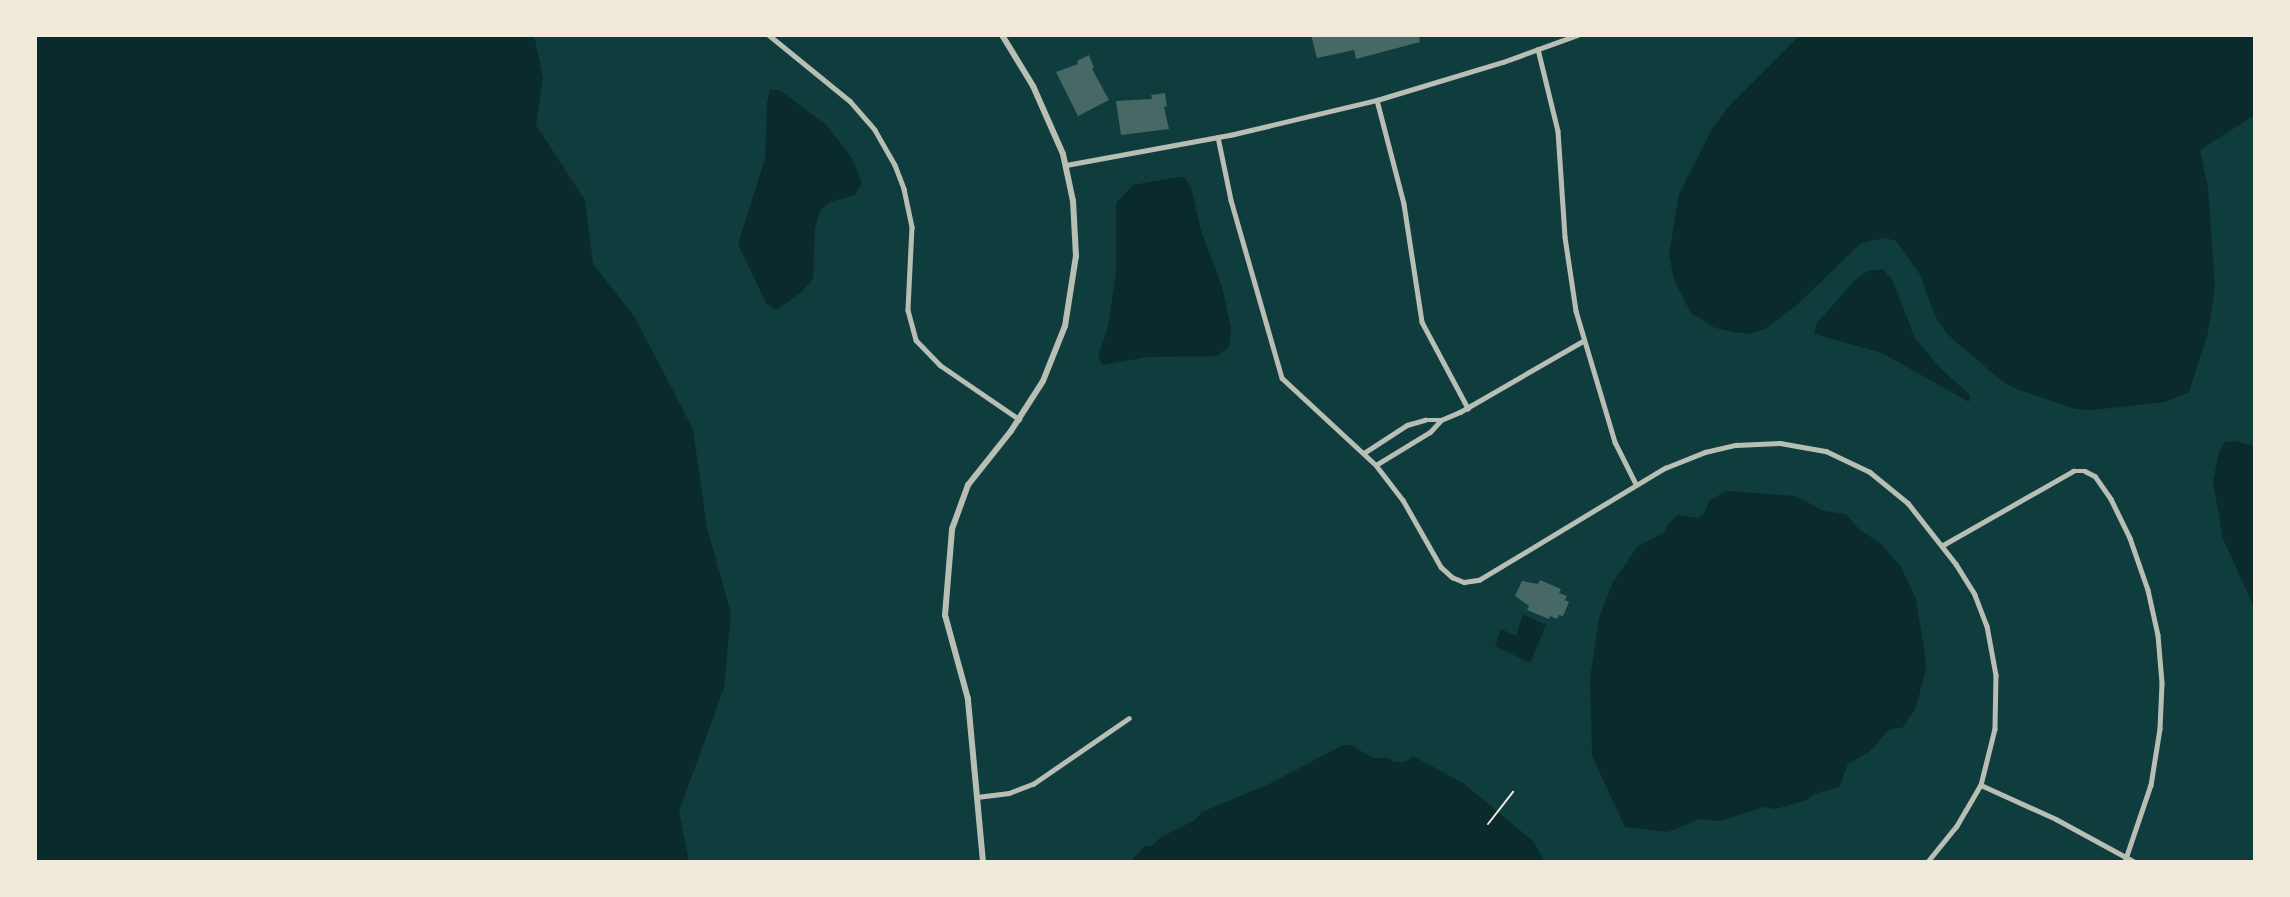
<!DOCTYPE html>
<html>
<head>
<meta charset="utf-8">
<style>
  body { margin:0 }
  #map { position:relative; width:2290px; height:897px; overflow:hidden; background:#0f3d3e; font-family:"Source Serif 4",serif }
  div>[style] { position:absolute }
  .water>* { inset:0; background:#0a2a2b }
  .building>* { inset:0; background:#486865 }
  .path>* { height:2px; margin:-1px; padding:0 1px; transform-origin:1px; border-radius:1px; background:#f1e9da }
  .minor>* { height:4.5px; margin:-2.25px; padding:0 2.25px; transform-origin:2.25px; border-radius:2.25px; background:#b8beb3 }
  .tertiary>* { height:6px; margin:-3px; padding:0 3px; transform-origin:3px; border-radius:3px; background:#b8beb3 }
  span { translate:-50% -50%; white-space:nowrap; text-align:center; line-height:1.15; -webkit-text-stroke:7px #f1e9da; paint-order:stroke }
  .frame { position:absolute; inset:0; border:37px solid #f1e9da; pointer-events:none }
</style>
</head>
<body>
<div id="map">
  <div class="water">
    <div style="clip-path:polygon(35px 35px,534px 35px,543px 78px,536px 125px,585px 200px,593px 264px,634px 316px,693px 429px,707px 528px,731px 613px,724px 688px,679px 811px,689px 862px,35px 862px)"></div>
    <div style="clip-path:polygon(1800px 35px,2255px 35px,2255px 115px,2200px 150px,2208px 188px,2215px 287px,2208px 333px,2189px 392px,2165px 402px,2093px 410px,2075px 409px,2017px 389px,2003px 382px,1947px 334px,1936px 318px,1919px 273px,1896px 241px,1885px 238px,1861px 243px,1799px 303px,1765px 329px,1750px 334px,1733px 332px,1715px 328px,1691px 313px,1674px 280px,1669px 254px,1679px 194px,1712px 129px,1728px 107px)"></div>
    <div style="clip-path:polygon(770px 90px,780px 90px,826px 125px,852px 158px,862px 183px,855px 195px,830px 202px,820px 211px,815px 228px,813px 279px,799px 294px,776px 310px,766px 303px,738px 244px,765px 159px,767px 102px)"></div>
    <div style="clip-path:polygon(1179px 177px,1185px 178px,1191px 188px,1202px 234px,1222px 286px,1231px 329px,1229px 347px,1216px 356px,1147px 357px,1103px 365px,1098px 357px,1108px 326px,1116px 273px,1116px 203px,1133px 185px)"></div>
    <div style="clip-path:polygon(1883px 269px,1893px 281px,1915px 338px,1942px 370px,1970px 395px,1969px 402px,1882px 353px,1814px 334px,1817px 323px,1856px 279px,1867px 271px)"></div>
    <div style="clip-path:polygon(2235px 441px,2255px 446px,2255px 609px,2223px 539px,2213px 482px,2219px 451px,2225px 442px)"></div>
    <div style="clip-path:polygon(1726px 491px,1796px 496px,1824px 511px,1846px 514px,1859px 529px,1881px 544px,1901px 567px,1916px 599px,1925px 655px,1926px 669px,1915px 710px,1902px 728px,1890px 729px,1869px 752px,1848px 764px,1839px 787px,1814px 794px,1807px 800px,1775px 809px,1764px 807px,1720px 821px,1700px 819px,1668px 832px,1625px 827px,1592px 756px,1590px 679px,1599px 618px,1613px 582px,1637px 547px,1665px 532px,1667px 525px,1678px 515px,1698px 518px,1705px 512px,1709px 501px)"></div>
    <div style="clip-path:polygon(1523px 614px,1546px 625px,1530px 663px,1495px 646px,1501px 629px,1516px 636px)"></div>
    <div style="clip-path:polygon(1343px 745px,1351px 745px,1373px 758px,1389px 758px,1394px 762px,1405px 762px,1413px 756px,1463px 783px,1533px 841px,1545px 862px,1130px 862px,1145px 846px,1152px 846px,1161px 837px,1195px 820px,1202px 812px,1271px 783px)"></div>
  </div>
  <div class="building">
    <div style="clip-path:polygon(1311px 35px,1419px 35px,1420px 42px,1356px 59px,1354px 50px,1317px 58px)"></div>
    <div style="clip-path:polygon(1089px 55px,1094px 68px,1092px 69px,1109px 100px,1078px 116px,1056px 72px,1078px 64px,1077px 61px)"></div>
    <div style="clip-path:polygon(1165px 93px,1167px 106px,1164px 107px,1169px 129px,1121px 135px,1116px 101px,1152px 99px,1151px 95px)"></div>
    <div style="clip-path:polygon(1540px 580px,1561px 589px,1559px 593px,1567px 596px,1565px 600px,1569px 602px,1563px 616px,1559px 615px,1557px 619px,1550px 616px,1549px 619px,1527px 610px,1529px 606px,1515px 596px,1522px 581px,1538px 584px)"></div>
  </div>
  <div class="path">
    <div style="left:1488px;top:824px;width:41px;rotate:-52deg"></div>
  </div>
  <div class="minor">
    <div style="left:769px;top:35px;width:104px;rotate:39.2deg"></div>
    <div style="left:850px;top:101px;width:38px;rotate:49deg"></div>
    <div style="left:875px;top:130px;width:40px;rotate:60.3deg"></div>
    <div style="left:895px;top:165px;width:26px;rotate:69deg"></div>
    <div style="left:904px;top:189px;width:39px;rotate:78deg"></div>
    <div style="left:912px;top:227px;width:83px;rotate:92.8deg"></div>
    <div style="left:908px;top:310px;width:31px;rotate:75deg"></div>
    <div style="left:916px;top:340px;width:35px;rotate:46deg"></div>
    <div style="left:940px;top:365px;width:96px;rotate:34.4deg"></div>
    <div style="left:1538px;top:49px;width:84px;rotate:76.3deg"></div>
    <div style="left:1558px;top:131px;width:106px;rotate:86.2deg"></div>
    <div style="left:1565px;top:237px;width:75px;rotate:81.5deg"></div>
    <div style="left:1576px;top:311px;width:137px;rotate:73.4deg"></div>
    <div style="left:1615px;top:442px;width:47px;rotate:63.4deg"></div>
    <div style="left:1377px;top:100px;width:107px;rotate:75.4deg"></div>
    <div style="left:1404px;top:204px;width:119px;rotate:81.3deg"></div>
    <div style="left:1422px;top:322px;width:98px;rotate:61.9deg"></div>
    <div style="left:1218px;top:137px;width:64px;rotate:78.3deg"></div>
    <div style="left:1231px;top:200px;width:185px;rotate:74deg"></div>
    <div style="left:1282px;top:378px;width:128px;rotate:42.8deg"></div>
    <div style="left:1376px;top:465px;width:44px;rotate:52.4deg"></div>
    <div style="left:1403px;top:500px;width:77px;rotate:60.4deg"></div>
    <div style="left:1441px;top:567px;width:15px;rotate:42deg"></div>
    <div style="left:1452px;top:577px;width:13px;rotate:23deg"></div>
    <div style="left:1464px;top:582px;width:15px;rotate:-8deg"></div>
    <div style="left:1479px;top:580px;width:217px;rotate:-31.1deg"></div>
    <div style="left:1665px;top:468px;width:43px;rotate:-21.8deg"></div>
    <div style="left:1705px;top:452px;width:32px;rotate:-13deg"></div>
    <div style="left:1736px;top:445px;width:44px;rotate:-2.6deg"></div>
    <div style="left:1780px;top:443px;width:47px;rotate:9.9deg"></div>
    <div style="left:1826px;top:451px;width:49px;rotate:25.5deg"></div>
    <div style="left:1870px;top:472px;width:49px;rotate:39.2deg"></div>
    <div style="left:1908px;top:503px;width:78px;rotate:51.8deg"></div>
    <div style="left:1956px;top:564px;width:36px;rotate:58deg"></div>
    <div style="left:1975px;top:595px;width:33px;rotate:69deg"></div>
    <div style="left:1987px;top:626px;width:50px;rotate:79.6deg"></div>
    <div style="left:1996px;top:675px;width:54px;rotate:91.1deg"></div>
    <div style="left:1995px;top:729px;width:58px;rotate:104deg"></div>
    <div style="left:1981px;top:785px;width:48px;rotate:120.3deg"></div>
    <div style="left:1957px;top:826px;width:46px;rotate:128.9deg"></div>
    <div style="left:1066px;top:165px;width:167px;rotate:-10.4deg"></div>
    <div style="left:1230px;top:135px;width:151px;rotate:-13.4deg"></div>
    <div style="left:1377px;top:100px;width:132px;rotate:-16.8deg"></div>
    <div style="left:1503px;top:62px;width:79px;rotate:-20deg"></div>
    <div style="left:1364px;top:453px;width:51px;rotate:-33.1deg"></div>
    <div style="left:1407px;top:425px;width:19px;rotate:-16deg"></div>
    <div style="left:1425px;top:420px;width:16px"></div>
    <div style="left:1441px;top:420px;width:21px;rotate:-23deg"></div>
    <div style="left:1460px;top:412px;width:142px;rotate:-30deg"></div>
    <div style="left:1376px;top:465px;width:63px;rotate:-31.4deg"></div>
    <div style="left:1430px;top:432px;width:16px;rotate:-47deg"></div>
    <div style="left:1943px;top:545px;width:150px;rotate:-29.6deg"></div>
    <div style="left:2073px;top:471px;width:12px"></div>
    <div style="left:2085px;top:471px;width:11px;rotate:27deg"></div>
    <div style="left:2095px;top:476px;width:28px;rotate:55deg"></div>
    <div style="left:2111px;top:499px;width:43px;rotate:64deg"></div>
    <div style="left:2130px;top:538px;width:55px;rotate:70.9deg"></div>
    <div style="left:2148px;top:590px;width:46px;rotate:77.5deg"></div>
    <div style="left:2158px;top:635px;width:48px;rotate:85.2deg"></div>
    <div style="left:2162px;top:683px;width:46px;rotate:92.5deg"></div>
    <div style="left:2160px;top:729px;width:57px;rotate:99.1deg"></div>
    <div style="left:2151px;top:785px;width:81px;rotate:108.7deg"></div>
    <div style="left:1981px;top:785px;width:82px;rotate:24.4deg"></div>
    <div style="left:2056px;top:819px;width:90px;rotate:28.6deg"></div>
    <div style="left:977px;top:797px;width:32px;rotate:-7deg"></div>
    <div style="left:1009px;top:793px;width:26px;rotate:-21deg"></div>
    <div style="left:1033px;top:784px;width:116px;rotate:-34.5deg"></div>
  </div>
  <div class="tertiary">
    <div style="left:983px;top:862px;width:164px;rotate:-95.3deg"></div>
    <div style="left:968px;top:699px;width:87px;rotate:-105.3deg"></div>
    <div style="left:945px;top:615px;width:86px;rotate:-85.3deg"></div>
    <div style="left:952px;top:529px;width:47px;rotate:-70deg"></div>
    <div style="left:968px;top:485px;width:69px;rotate:-51.5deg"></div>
    <div style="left:1011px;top:431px;width:59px;rotate:-57.4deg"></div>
    <div style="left:1043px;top:381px;width:59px;rotate:-68.2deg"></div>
    <div style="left:1065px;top:326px;width:71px;rotate:-81.1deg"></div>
    <div style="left:1076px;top:256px;width:55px;rotate:-93.1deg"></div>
    <div style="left:1073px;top:201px;width:48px;rotate:-102deg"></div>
    <div style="left:1063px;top:154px;width:74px;rotate:-113.8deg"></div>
    <div style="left:1033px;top:86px;width:60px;rotate:-121.3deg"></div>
  </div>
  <div class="frame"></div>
</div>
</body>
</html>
